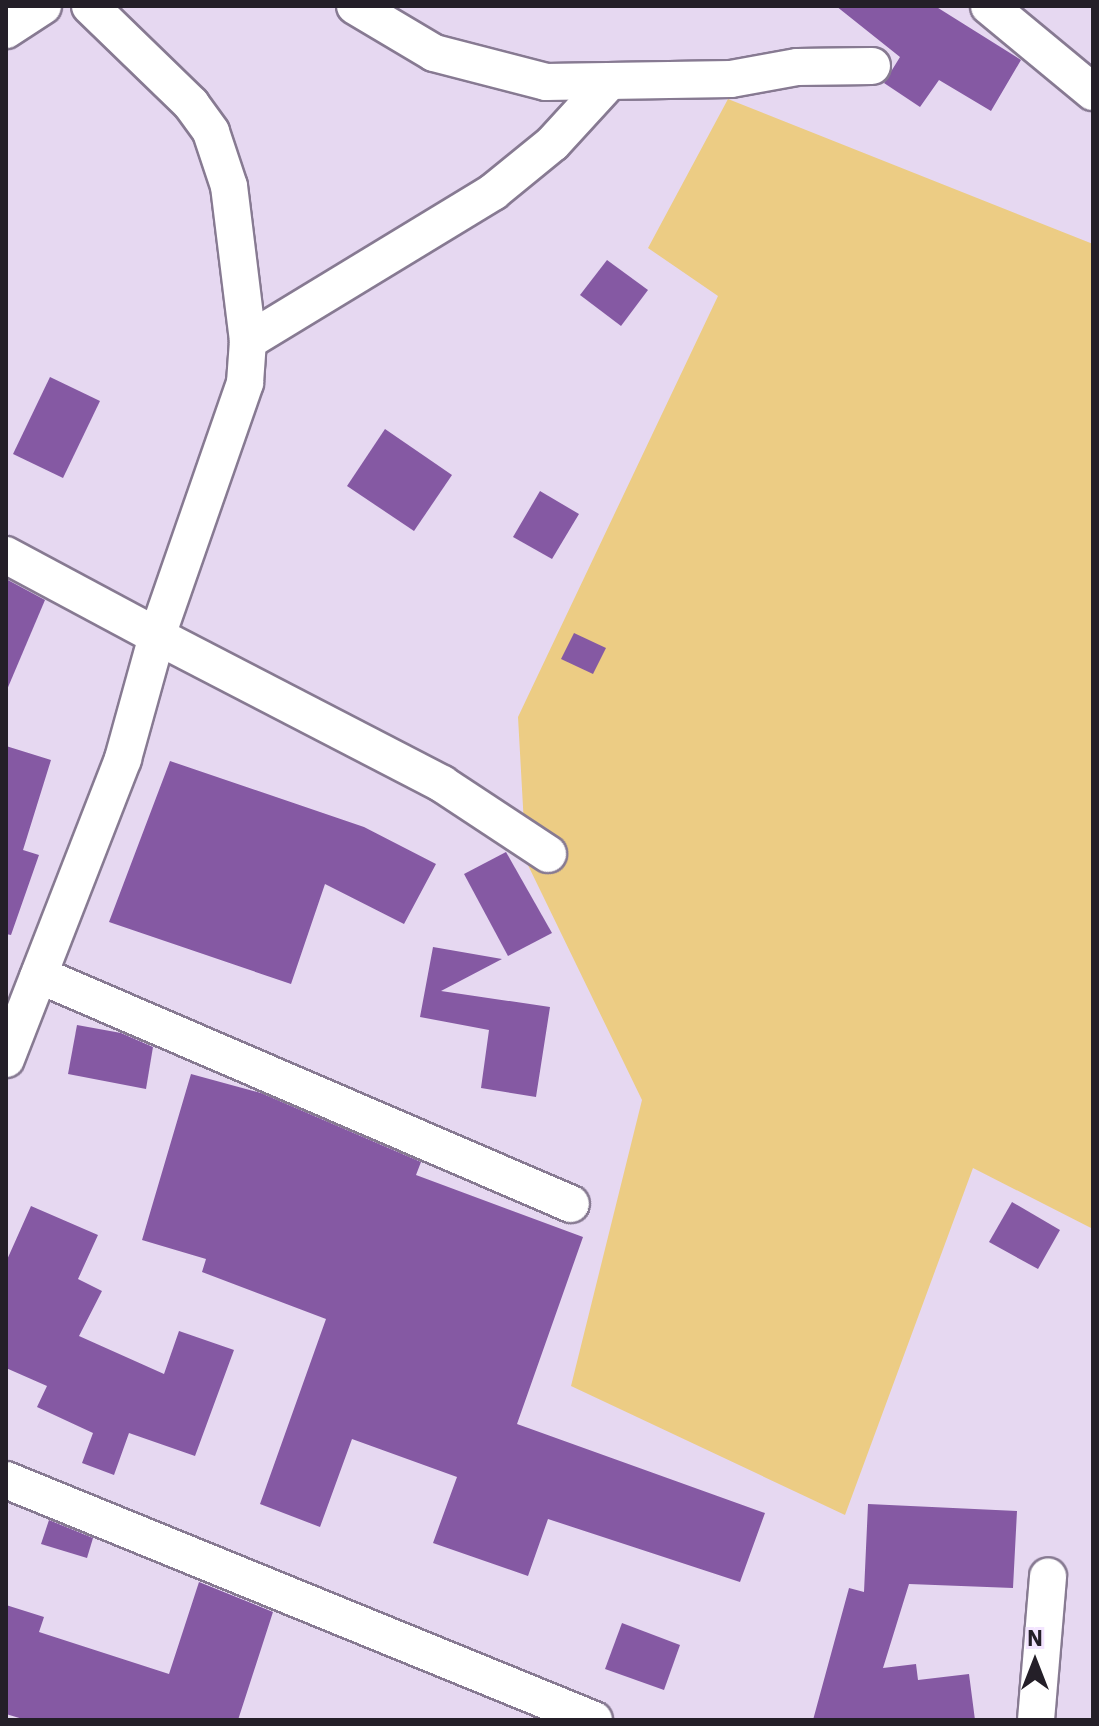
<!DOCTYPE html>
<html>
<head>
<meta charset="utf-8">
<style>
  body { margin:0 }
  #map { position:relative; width:1099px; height:1726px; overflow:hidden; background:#e6d8f1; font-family:"IBM Plex Sans",sans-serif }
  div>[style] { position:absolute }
  .green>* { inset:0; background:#eccc84 }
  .building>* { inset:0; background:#8559a3 }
  .roads { filter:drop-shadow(2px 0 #877a92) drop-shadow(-2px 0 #877a92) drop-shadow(0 2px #877a92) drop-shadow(0 -2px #877a92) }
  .minor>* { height:36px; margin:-18px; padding:0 18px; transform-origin:18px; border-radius:18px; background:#fff }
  span { translate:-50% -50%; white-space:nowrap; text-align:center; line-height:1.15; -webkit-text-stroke:6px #f3e5ff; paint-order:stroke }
  .frame { position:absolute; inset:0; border:8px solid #241f28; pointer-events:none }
  .north { position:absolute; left:995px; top:1622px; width:80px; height:80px; -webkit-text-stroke:6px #f3e5ff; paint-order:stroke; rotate:0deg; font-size:22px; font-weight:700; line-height:32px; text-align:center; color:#241f28 }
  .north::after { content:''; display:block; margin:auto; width:28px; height:36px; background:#241f28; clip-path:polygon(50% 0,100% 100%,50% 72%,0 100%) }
</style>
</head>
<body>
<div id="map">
  <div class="green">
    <div style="clip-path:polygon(728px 99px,1093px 244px,1093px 1229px,973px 1168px,845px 1515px,571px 1386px,642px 1100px,526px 861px,518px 717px,718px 296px,648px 248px)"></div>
  </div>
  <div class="building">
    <div style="clip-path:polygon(836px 6px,935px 6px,1021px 60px,991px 111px,939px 80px,920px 107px,884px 83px,900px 57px)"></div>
    <div style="clip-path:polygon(607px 260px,648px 290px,621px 326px,580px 295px)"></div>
    <div style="clip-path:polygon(50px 377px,100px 401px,63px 478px,13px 454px)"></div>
    <div style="clip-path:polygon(385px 429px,452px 475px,414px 531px,347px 486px)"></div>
    <div style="clip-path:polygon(540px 491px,579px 514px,552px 559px,513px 537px)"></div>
    <div style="clip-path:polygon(6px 579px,45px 600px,6px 692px)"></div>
    <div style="clip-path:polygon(574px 633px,606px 648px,593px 674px,561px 659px)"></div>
    <div style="clip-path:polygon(6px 746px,51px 760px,23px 850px,39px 855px,11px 935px,6px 934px)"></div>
    <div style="clip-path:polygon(170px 761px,364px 827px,436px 864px,404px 924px,325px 884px,291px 984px,109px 922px)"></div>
    <div style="clip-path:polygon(506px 852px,552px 933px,508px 956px,464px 874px)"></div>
    <div style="clip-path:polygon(433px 947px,502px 959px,441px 991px,550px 1007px,536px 1097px,481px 1088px,489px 1030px,420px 1017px)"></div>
    <div style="clip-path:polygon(77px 1025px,121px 1033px,153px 1047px,146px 1089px,68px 1074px)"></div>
    <div style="clip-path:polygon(191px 1074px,261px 1093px,421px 1162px,416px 1175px,583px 1237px,517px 1424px,765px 1513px,740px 1582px,548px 1519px,528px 1576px,433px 1543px,457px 1477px,352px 1439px,320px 1527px,260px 1504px,326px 1319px,202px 1272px,206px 1259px,142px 1240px)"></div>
    <div style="clip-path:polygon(1012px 1202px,1060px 1230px,1038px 1269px,989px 1242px)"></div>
    <div style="clip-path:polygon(31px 1206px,98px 1235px,78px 1279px,102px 1291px,79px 1336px,164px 1374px,179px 1331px,234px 1350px,195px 1456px,129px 1433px,114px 1475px,82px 1463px,93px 1433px,37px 1407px,47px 1386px,6px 1368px,6px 1262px)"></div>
    <div style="clip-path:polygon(868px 1504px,1017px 1511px,1013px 1588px,909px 1584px,883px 1668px,916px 1664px,918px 1680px,969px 1674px,975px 1720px,813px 1720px,849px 1588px,864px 1592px)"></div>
    <div style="clip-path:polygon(49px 1520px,93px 1538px,87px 1558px,41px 1544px)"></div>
    <div style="clip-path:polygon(199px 1582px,273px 1612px,238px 1720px,26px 1720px,6px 1714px,6px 1605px,44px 1617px,39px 1632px,169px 1674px)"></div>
    <div style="clip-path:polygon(622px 1623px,680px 1645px,664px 1690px,605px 1669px)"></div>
  </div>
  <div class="roads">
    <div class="minor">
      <div style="left:90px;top:6px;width:141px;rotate:44.1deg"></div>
      <div style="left:191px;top:104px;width:34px;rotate:54deg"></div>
      <div style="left:211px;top:132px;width:57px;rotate:71.6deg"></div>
      <div style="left:229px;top:186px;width:156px;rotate:83deg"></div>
      <div style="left:248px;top:341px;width:42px;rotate:94.1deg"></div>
      <div style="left:245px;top:383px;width:268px;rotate:109.2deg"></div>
      <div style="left:157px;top:636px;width:321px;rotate:27.4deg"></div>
      <div style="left:442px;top:784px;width:127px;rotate:33.4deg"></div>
      <div style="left:355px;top:6px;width:92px;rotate:30.7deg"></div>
      <div style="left:434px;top:53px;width:116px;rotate:14.5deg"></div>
      <div style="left:546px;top:82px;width:185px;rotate:-0.9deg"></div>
      <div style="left:731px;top:79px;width:67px;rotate:-10.3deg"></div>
      <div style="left:797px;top:67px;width:75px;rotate:-0.8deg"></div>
      <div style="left:989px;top:6px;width:135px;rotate:39.6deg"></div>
      <div style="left:6px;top:30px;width:44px;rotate:-33deg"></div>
      <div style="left:248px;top:341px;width:287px;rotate:-31.3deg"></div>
      <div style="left:493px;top:192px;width:77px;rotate:-39.2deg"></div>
      <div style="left:553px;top:143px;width:80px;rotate:-47.5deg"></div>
      <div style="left:6px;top:555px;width:171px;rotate:28.2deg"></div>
      <div style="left:157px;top:636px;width:128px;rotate:105.5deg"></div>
      <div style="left:123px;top:759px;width:322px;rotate:111.3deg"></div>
      <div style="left:39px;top:975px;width:579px;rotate:23.29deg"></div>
      <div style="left:6px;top:1480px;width:635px;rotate:22.2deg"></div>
      <div style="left:1036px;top:1720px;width:144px;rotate:-85.2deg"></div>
    </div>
  </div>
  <div class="frame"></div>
  <div class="north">N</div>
</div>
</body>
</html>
